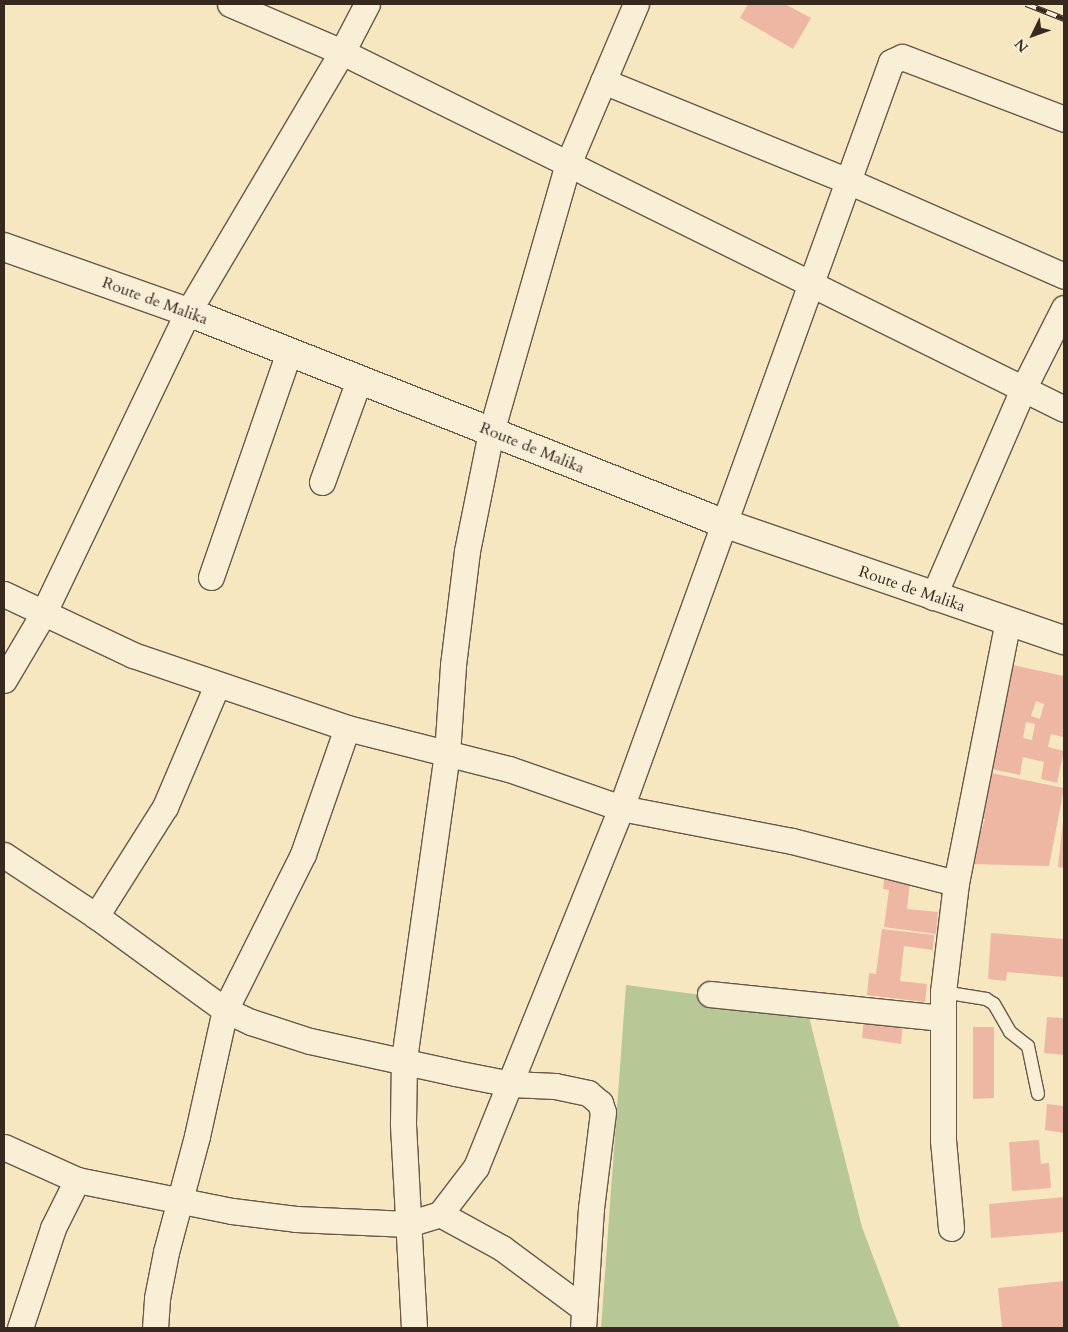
<!DOCTYPE html>
<html>
<head>
<meta charset="utf-8">
<style>
  body { margin:0 }
  #map { position:relative; width:1068px; height:1332px; overflow:hidden; background:#f6e7c1; font-family:Cardo,serif }
  div>[style] { position:absolute }
  .green>* { inset:0; background:#b8c796 }
  .building>* { inset:0; background:#edb7a3 }
  .roads { filter:drop-shadow(1px 0 #685848) drop-shadow(-1px 0 #685848) drop-shadow(0 1px #685848) drop-shadow(0 -1px #685848) }
  .service>* { height:12px; margin:-6px; padding:0 6px; transform-origin:6px; border-radius:6px; background:#f9efd7 }
  .minor>* { height:25px; margin:-12.5px; padding:0 12.5px; transform-origin:12.5px; border-radius:12.5px; background:#f9efd7 }
  .secondary>* { height:28px; margin:-14px; padding:0 14px; transform-origin:14px; border-radius:14px; background:#f9efd7 }
  .rail>* { height:5.5px; margin-top:-2.75px; transform-origin:0; background:repeating-linear-gradient(90deg,#f9efd7 0 11px,#38291f 0 22px); box-sizing:border-box; border-block:1px solid #38291f }
  span { translate:-50% -50%; white-space:nowrap; text-align:center; line-height:1.15; -webkit-text-stroke:4px #f9efd7; paint-order:stroke }
  .street-label { font-size:16px; color:#38291f }
  .frame { position:absolute; inset:0; border:5px solid #38291f; pointer-events:none }
  .north { position:absolute; left:1008px; top:10px; width:50px; height:50px; -webkit-text-stroke:4px #f9efd7; paint-order:stroke; rotate:228deg; font-size:14px; font-weight:700; line-height:20px; text-align:center; color:#38291f }
  .north::after { content:''; display:block; margin:auto; width:18px; height:22px; background:#38291f; clip-path:polygon(50% 0,100% 100%,50% 72%,0 100%) }
</style>
</head>
<body>
<div id="map">
  <div class="green">
    <div style="clip-path:polygon(626px 985px,807px 1009px,862px 1227px,900px 1328px,601px 1328px)"></div>
  </div>
  <div class="building">
    <div style="clip-path:polygon(748px 4px,785px 4px,811px 18px,793px 49px,740px 18px)"></div>
    <div style="clip-path:polygon(evenodd,1013px 665px,1064px 676px,1063px 737px,1051px 734px,1048px 747px,1064px 751px,1057px 783px,1041px 779px,1044px 762px,1023px 757px,1020px 775px,991px 769px,1013px 665px,1036px 701px,1044px 704px,1040px 719px,1031px 716px,1036px 701px,1013px 665px,1026px 722px,1035px 724px,1032px 740px,1023px 738px,1026px 722px)"></div>
    <div style="clip-path:polygon(991px 773px,1064px 788px,1049px 866px,970px 864px,985px 819px,977px 817px,981px 797px,986px 798px)"></div>
    <div style="clip-path:polygon(1063px 821px,1064px 821px,1064px 868px,1058px 867px)"></div>
    <div style="clip-path:polygon(884px 879px,910px 882px,907px 909px,938px 912px,936px 934px,884px 927px,889px 890px,883px 889px)"></div>
    <div style="clip-path:polygon(882px 929px,934px 935px,933px 950px,904px 946px,900px 981px,927px 984px,925px 1002px,867px 995px,869px 973px,876px 974px)"></div>
    <div style="clip-path:polygon(991px 933px,1064px 939px,1064px 977px,1007px 972px,1006px 981px,988px 979px)"></div>
    <div style="clip-path:polygon(1047px 1017px,1064px 1018px,1064px 1055px,1044px 1053px)"></div>
    <div style="clip-path:polygon(864px 1018px,903px 1023px,901px 1044px,862px 1038px)"></div>
    <div style="clip-path:polygon(973px 1027px,994px 1027px,994px 1098px,973px 1099px)"></div>
    <div style="clip-path:polygon(1047px 1104px,1064px 1106px,1064px 1133px,1045px 1130px)"></div>
    <div style="clip-path:polygon(1039px 1140px,1041px 1164px,1049px 1163px,1051px 1188px,1012px 1191px,1009px 1142px)"></div>
    <div style="clip-path:polygon(1064px 1197px,1064px 1232px,991px 1238px,989px 1204px)"></div>
    <div style="clip-path:polygon(1064px 1281px,1064px 1328px,1002px 1328px,998px 1288px)"></div>
  </div>
  <div class="roads">
    <div class="service">
      <div style="left:943px;top:992px;width:44px;rotate:9.2deg"></div>
      <div style="left:986px;top:999px;width:9px;rotate:32deg"></div>
      <div style="left:994px;top:1004px;width:32px;rotate:60deg"></div>
      <div style="left:1010px;top:1032px;width:23px;rotate:38deg"></div>
      <div style="left:1028px;top:1046px;width:49px;rotate:78.2deg"></div>
    </div>
    <div class="minor">
      <div style="left:230px;top:4px;width:122px;rotate:23.2deg"></div>
      <div style="left:342px;top:52px;width:805px;rotate:26.31deg"></div>
      <div style="left:603px;top:81px;width:265px;rotate:22.2deg"></div>
      <div style="left:848px;top:181px;width:236px;rotate:23.7deg"></div>
      <div style="left:322px;top:482px;width:109px;rotate:-70.1deg"></div>
      <div style="left:211px;top:577px;width:238px;rotate:-70.9deg"></div>
      <div style="left:4px;top:594px;width:143px;rotate:25.3deg"></div>
      <div style="left:133px;top:655px;width:226px;rotate:18.8deg"></div>
      <div style="left:347px;top:728px;width:167px;rotate:14.2deg"></div>
      <div style="left:509px;top:769px;width:119px;rotate:19.2deg"></div>
      <div style="left:621px;top:808px;width:174px;rotate:10.9deg"></div>
      <div style="left:792px;top:841px;width:169px;rotate:14.4deg"></div>
      <div style="left:933px;top:597px;width:224px;rotate:-66.6deg"></div>
      <div style="left:1022px;top:391px;width:93px;rotate:-63.2deg"></div>
      <div style="left:4px;top:680px;width:77px;rotate:-59.4deg"></div>
      <div style="left:43px;top:614px;width:335px;rotate:-64.4deg"></div>
      <div style="left:188px;top:312px;width:302px;rotate:-59.4deg"></div>
      <div style="left:342px;top:52px;width:54px;rotate:-62.5deg"></div>
      <div style="left:4px;top:855px;width:110px;rotate:33.5deg"></div>
      <div style="left:96px;top:916px;width:160px;rotate:36.1deg"></div>
      <div style="left:225px;top:1010px;width:29px;rotate:25deg"></div>
      <div style="left:251px;top:1022px;width:62px;rotate:17.9deg"></div>
      <div style="left:310px;top:1041px;width:148px;rotate:12.4deg"></div>
      <div style="left:455px;top:1073px;width:57px;rotate:11.1deg"></div>
      <div style="left:511px;top:1084px;width:44px;rotate:2.6deg"></div>
      <div style="left:555px;top:1086px;width:34px;rotate:12deg"></div>
      <div style="left:588px;top:1093px;width:16px;rotate:40deg"></div>
      <div style="left:600px;top:1103px;width:9px;rotate:72deg"></div>
      <div style="left:603px;top:1112px;width:97px;rotate:97.1deg"></div>
      <div style="left:591px;top:1208px;width:120px;rotate:93.8deg"></div>
      <div style="left:96px;top:916px;width:129px;rotate:-57.7deg"></div>
      <div style="left:165px;top:807px;width:133px;rotate:-66.9deg"></div>
      <div style="left:710px;top:994px;width:233px;rotate:5.9deg"></div>
      <div style="left:4px;top:1147px;width:80px;rotate:24.3deg"></div>
      <div style="left:77px;top:1180px;width:158px;rotate:11.3deg"></div>
      <div style="left:232px;top:1211px;width:64px;rotate:7.1deg"></div>
      <div style="left:296px;top:1219px;width:112px;rotate:2.6deg"></div>
      <div style="left:408px;top:1224px;width:34px;rotate:-17deg"></div>
      <div style="left:440px;top:1214px;width:71px;rotate:28.7deg"></div>
      <div style="left:502px;top:1248px;width:102px;rotate:36.6deg"></div>
      <div style="left:440px;top:1214px;width:59px;rotate:-52.5deg"></div>
      <div style="left:476px;top:1167px;width:387px;rotate:-68deg"></div>
      <div style="left:621px;top:808px;width:793px;rotate:-70.1deg"></div>
      <div style="left:891px;top:62px;width:12px;rotate:-24deg"></div>
      <div style="left:902px;top:57px;width:173px;rotate:20.9deg"></div>
      <div style="left:951px;top:1228px;width:88px;rotate:-95.2deg"></div>
      <div style="left:943px;top:1140px;width:148px;rotate:-90deg"></div>
      <div style="left:943px;top:992px;width:110px;rotate:-83.2deg"></div>
      <div style="left:956px;top:883px;width:268px;rotate:-78.8deg"></div>
      <div style="left:20px;top:1328px;width:105px;rotate:-71.7deg"></div>
      <div style="left:53px;top:1228px;width:54px;rotate:-63.4deg"></div>
      <div style="left:155px;top:1328px;width:30px;rotate:-86deg"></div>
      <div style="left:157px;top:1298px;width:47px;rotate:-78.9deg"></div>
      <div style="left:166px;top:1252px;width:120px;rotate:-75deg"></div>
      <div style="left:197px;top:1136px;width:129px;rotate:-77.5deg"></div>
      <div style="left:225px;top:1010px;width:174px;rotate:-63.4deg"></div>
      <div style="left:303px;top:854px;width:133px;rotate:-70.8deg"></div>
      <div style="left:414px;top:1328px;width:205px;rotate:-93.1deg"></div>
      <div style="left:403px;top:1123px;width:64px;rotate:-89.1deg"></div>
      <div style="left:404px;top:1059px;width:308px;rotate:-82deg"></div>
      <div style="left:447px;top:754px;width:89px;rotate:-86.1deg"></div>
      <div style="left:453px;top:665px;width:115px;rotate:-83deg"></div>
      <div style="left:467px;top:551px;width:121px;rotate:-78.6deg"></div>
      <div style="left:491px;top:432px;width:279px;rotate:-74deg"></div>
      <div style="left:568px;top:164px;width:174px;rotate:-67deg"></div>
    </div>
    <div class="secondary">
      <div style="left:4px;top:247px;width:195px;rotate:19.5deg"></div>
      <div style="left:188px;top:312px;width:567px;rotate:21.54deg"></div>
      <div style="left:715px;top:520px;width:369px;rotate:19deg"></div>
    </div>
  </div>
  <div class="rail">
    <div style="left:1026px;top:4px;width:41px;rotate:21.5deg"></div>
  </div>
  <div class="street-label">
    <span style="left:155px;top:301px;rotate:20deg">Route de Malika</span>
    <span style="left:532px;top:448px;rotate:22deg">Route de Malika</span>
    <span style="left:912px;top:589px;rotate:19deg">Route de Malika</span>
  </div>
  <div class="frame"></div>
  <div class="north">N</div>
</div>
</body>
</html>
